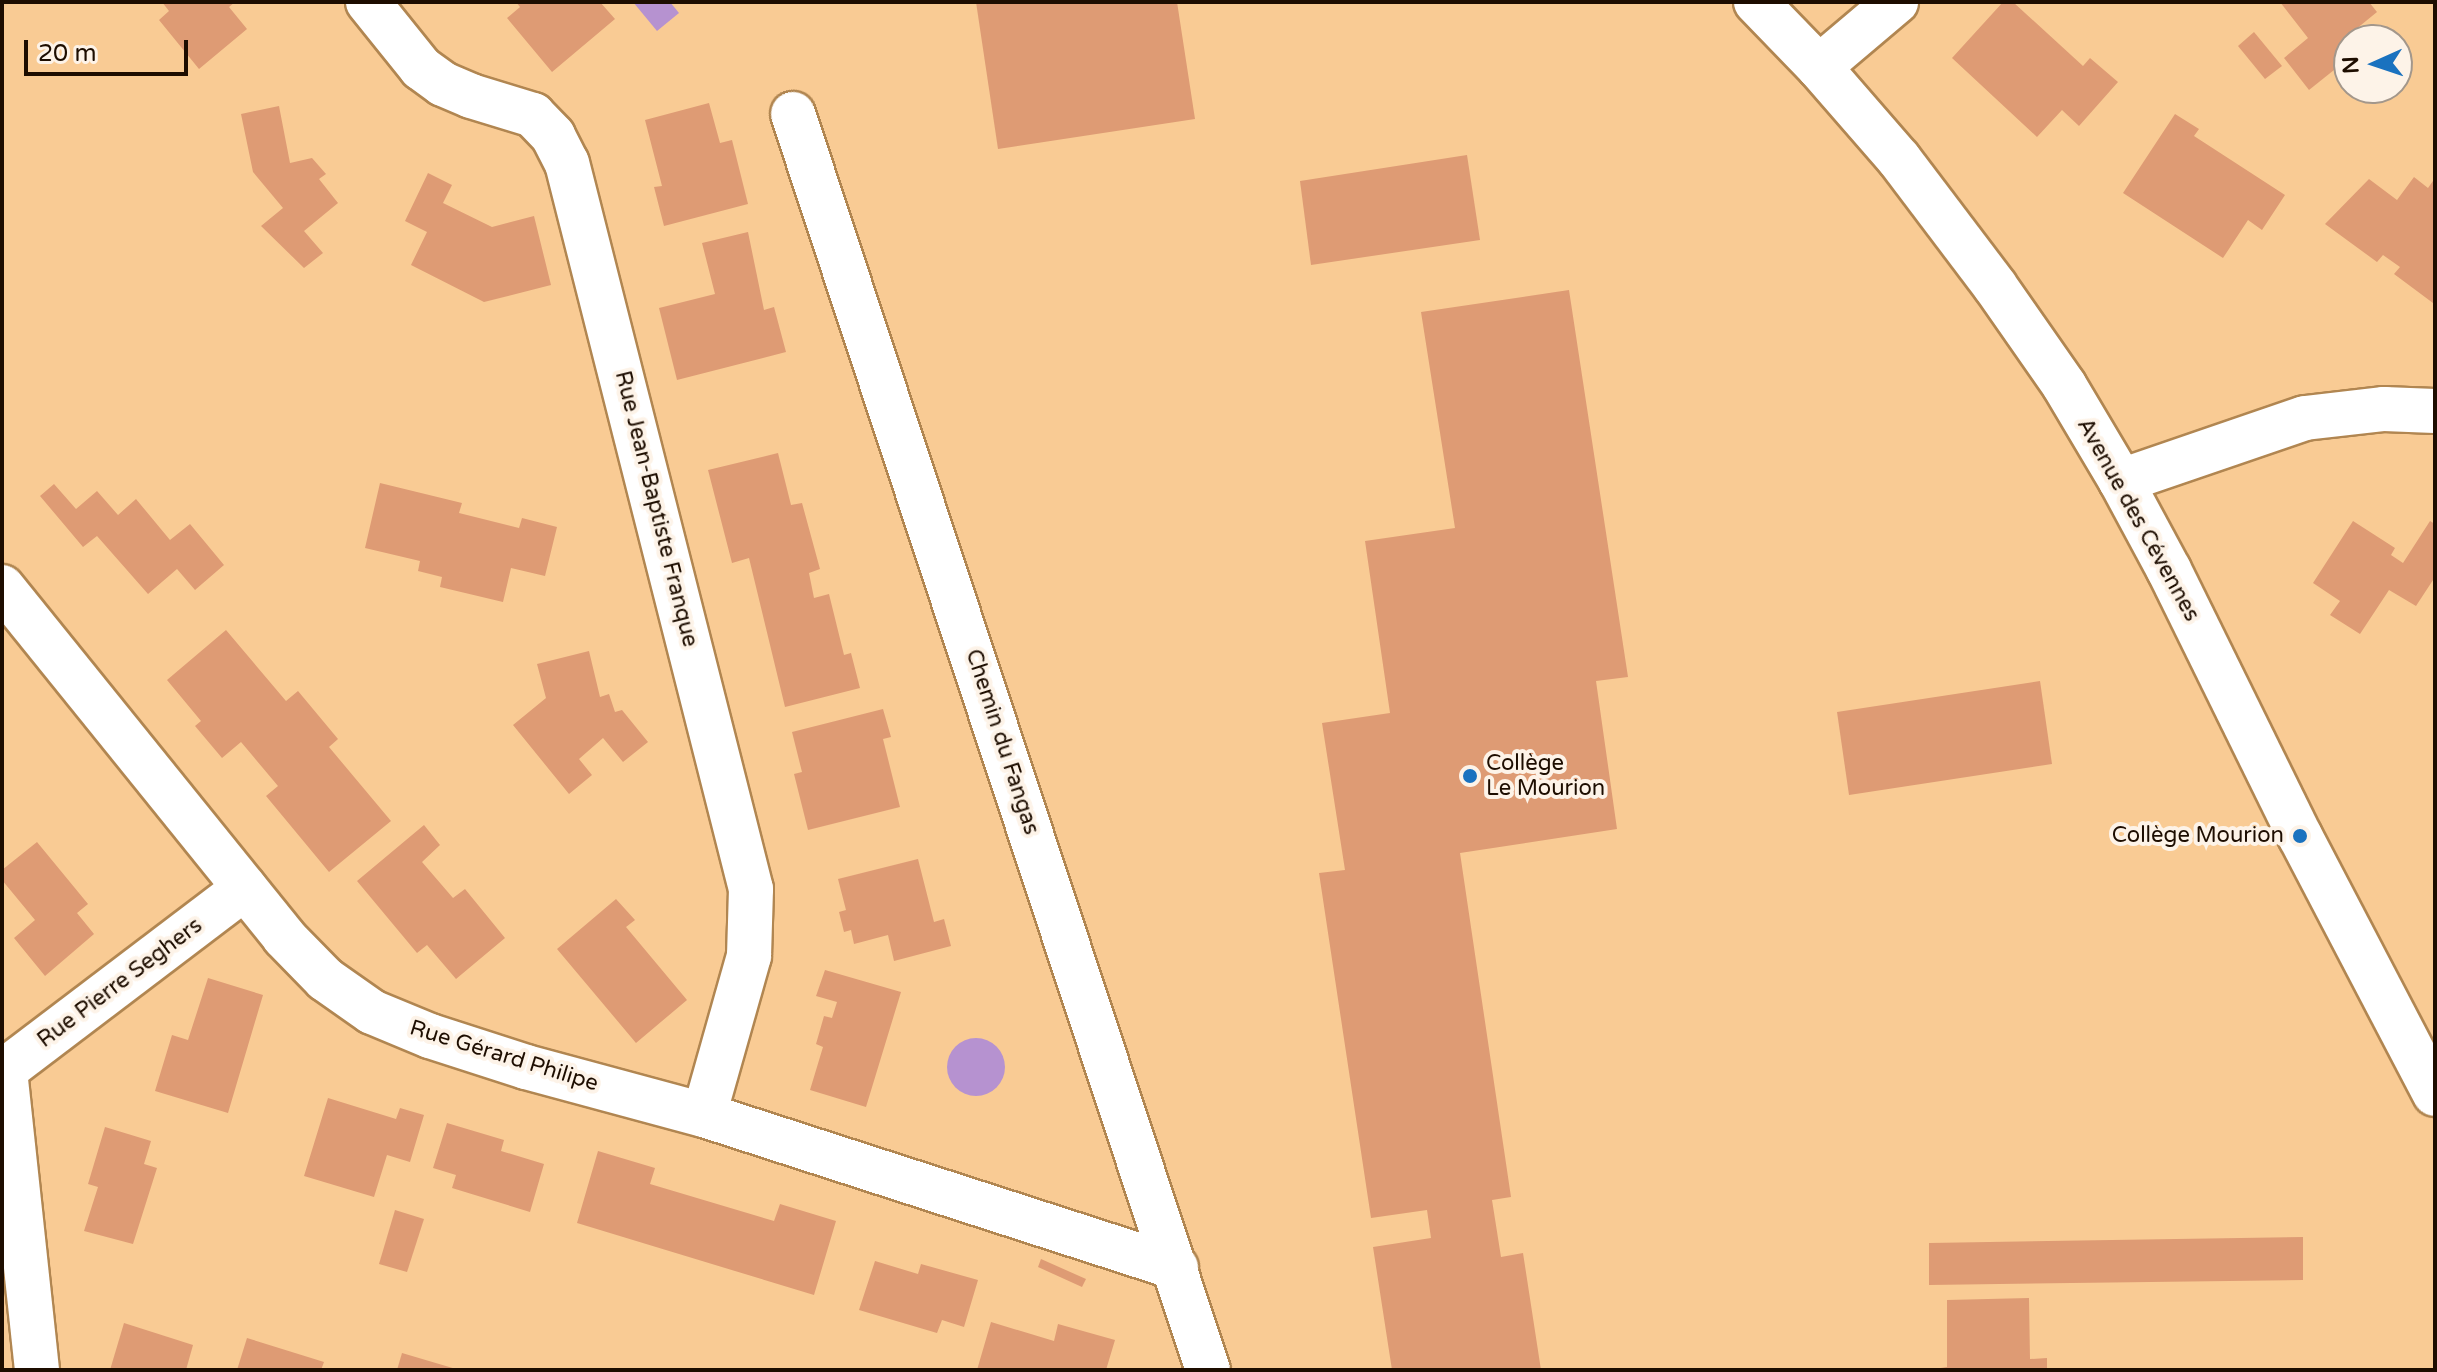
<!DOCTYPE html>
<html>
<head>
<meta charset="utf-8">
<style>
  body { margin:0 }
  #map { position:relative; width:2437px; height:1372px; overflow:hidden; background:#f9cb94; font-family:"Varela Round",sans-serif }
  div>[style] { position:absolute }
  .water>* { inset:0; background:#b692d0 }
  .round { border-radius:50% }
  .building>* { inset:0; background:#de9b74 }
  .roads { filter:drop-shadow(2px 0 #b18651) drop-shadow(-2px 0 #b18651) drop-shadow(0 2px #b18651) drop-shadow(0 -2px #b18651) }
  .minor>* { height:44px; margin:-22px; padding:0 22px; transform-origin:22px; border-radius:22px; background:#fff }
  .tertiary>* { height:44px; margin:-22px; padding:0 22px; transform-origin:22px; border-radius:22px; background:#fff }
  .dots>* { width:22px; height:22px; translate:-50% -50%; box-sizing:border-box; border:4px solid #fdf3e8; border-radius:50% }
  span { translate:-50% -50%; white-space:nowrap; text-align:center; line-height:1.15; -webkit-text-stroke:8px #fdf3e8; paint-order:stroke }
  .street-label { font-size:22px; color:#1d0d00 }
  .poi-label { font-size:22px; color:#1d0d00 }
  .left { translate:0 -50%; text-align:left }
  .right { translate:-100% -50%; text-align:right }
  .frame { position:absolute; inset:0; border:4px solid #1d0d00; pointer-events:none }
  .north { position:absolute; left:2333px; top:24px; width:80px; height:80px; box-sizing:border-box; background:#fdf3e8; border:2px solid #a3978b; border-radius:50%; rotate:267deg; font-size:22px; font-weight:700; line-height:32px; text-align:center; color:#1d0d00 }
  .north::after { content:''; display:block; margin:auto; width:28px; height:36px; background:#1a72bf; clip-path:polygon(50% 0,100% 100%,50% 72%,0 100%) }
  .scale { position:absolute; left:24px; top:40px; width:164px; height:36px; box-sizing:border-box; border:4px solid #1d0d00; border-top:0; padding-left:10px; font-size:24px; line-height:28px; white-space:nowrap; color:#1d0d00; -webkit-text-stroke:6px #fdf3e8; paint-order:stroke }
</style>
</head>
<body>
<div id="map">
  <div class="water">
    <div style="clip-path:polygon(633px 2px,670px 2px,679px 13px,657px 31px)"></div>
    <div class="round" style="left:947px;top:1038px;width:58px;height:58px"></div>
  </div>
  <div class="building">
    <div style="clip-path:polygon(162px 2px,235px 2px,229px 7px,247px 29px,199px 69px,159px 20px,169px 11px)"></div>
    <div style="clip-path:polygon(516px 2px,600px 2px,615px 19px,552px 72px,507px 18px,520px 7px)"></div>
    <div style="clip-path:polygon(976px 2px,1177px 2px,1195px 119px,998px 149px)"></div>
    <div style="clip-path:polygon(2003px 2px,2013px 2px,2083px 66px,2090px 58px,2118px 82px,2079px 126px,2062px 110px,2037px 137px,1952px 58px)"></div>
    <div style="clip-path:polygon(2280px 2px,2369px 2px,2377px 12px,2350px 34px,2355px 40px,2349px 40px,2346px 85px,2334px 70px,2309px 90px,2284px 58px,2308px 38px)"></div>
    <div style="clip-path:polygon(2254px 32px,2282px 66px,2265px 79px,2238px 46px)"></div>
    <div style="clip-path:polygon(709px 103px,720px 143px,732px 140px,748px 204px,664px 226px,654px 187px,662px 186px,645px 120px)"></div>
    <div style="clip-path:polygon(279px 106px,290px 163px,312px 158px,326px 174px,319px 179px,338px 203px,304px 231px,323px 253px,304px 268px,261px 226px,283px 208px,253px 172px,241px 114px)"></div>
    <div style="clip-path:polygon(2175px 114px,2199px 129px,2194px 136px,2285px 195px,2262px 230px,2248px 220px,2223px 258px,2123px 193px)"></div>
    <div style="clip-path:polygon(1467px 155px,1480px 240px,1311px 265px,1300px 181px)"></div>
    <div style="clip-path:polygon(428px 173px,452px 185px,443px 203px,492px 227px,534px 216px,551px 285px,484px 302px,411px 265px,427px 232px,405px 221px)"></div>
    <div style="clip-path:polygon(2414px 177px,2428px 188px,2435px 178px,2433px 303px,2394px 274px,2400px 267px,2383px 255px,2377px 262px,2325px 224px,2369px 179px,2397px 200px)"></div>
    <div style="clip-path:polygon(748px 232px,764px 310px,774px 307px,786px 352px,677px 380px,659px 308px,715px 294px,702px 243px)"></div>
    <div style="clip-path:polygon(1569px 290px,1628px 677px,1596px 681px,1617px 829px,1460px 853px,1511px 1197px,1492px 1200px,1501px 1257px,1523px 1253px,1541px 1370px,1392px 1370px,1373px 1247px,1431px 1238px,1427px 1210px,1371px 1218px,1319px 873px,1345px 870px,1322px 723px,1390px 713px,1365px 541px,1455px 528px,1421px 312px)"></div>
    <div style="clip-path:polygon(778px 453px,791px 505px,802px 503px,820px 569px,809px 573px,814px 598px,829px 594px,844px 655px,851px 653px,860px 688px,785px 707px,749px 558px,732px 563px,708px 470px)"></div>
    <div style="clip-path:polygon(380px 483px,462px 503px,459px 513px,519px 528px,522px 518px,557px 527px,545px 576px,511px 568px,503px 602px,440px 587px,442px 577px,418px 571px,420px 561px,365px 548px)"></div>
    <div style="clip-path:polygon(54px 484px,76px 509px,97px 491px,118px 515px,136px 499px,170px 540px,190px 524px,224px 565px,195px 590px,177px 569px,148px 594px,97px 536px,83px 547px,40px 496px)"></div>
    <div style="clip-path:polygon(2353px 521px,2395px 548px,2391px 555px,2403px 563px,2430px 521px,2435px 524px,2435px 577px,2416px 606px,2389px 590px,2360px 634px,2330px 615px,2340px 601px,2313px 583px)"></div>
    <div style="clip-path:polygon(226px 630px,286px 701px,298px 691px,338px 739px,329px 747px,391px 821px,329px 872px,266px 796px,278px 786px,241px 742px,222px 758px,195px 726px,201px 721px,167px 680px)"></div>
    <div style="clip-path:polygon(589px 651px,600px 697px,609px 694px,615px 712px,622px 710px,648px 742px,623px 762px,603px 738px,579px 759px,592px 775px,569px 794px,513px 725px,546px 698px,537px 664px)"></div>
    <div style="clip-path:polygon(2040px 681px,2052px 764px,1849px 795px,1837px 712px)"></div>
    <div style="clip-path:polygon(883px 709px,891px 737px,883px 739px,900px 807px,808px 830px,794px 774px,802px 772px,792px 732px)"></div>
    <div style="clip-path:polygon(424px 825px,440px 845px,422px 862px,453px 898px,465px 889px,505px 938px,456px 979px,427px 945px,417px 953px,357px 881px)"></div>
    <div style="clip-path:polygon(37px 842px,88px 904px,77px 913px,94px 934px,45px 976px,14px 938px,35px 920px,2px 880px,2px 870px)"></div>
    <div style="clip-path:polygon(918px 859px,934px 922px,944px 919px,951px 946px,894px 961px,888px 935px,854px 944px,851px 930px,844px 932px,839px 912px,846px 910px,838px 879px)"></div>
    <div style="clip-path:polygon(616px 899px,635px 920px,626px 927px,687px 1000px,636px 1043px,557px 949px)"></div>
    <div style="clip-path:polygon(825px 970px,901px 992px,866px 1107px,810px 1090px,823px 1047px,816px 1044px,824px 1016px,832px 1018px,837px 1002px,816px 996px)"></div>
    <div style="clip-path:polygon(208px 978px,263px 995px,228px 1113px,155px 1091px,172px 1035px,188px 1040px)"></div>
    <div style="clip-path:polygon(328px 1098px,396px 1119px,400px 1108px,424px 1115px,410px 1162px,387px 1155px,374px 1197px,304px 1176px)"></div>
    <div style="clip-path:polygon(447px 1123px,504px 1140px,501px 1151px,544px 1164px,530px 1212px,452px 1188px,456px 1175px,433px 1168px)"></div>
    <div style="clip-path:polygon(105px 1127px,151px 1141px,144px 1164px,157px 1168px,133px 1244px,84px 1231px,98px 1187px,88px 1184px)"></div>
    <div style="clip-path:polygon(598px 1151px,655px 1168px,650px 1184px,774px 1221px,780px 1204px,836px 1221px,814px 1295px,577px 1223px)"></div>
    <div style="clip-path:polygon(395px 1210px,424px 1219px,407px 1272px,379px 1264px)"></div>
    <div style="clip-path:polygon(2303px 1237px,2303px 1280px,1929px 1285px,1929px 1243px)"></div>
    <div style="clip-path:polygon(1041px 1259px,1086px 1279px,1082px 1287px,1038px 1267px)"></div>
    <div style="clip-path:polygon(875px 1261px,918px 1274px,921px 1264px,978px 1280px,964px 1327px,942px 1320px,937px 1333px,859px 1310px)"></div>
    <div style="clip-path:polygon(2029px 1298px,2030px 1359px,2047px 1358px,2047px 1370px,1928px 1370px,1947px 1367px,1947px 1300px)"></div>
    <div style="clip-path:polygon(991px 1322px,1054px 1341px,1058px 1324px,1115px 1340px,1106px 1370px,977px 1370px)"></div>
    <div style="clip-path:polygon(124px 1323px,193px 1345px,186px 1370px,110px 1370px)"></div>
    <div style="clip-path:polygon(247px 1338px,324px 1362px,321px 1370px,237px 1370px)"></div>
    <div style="clip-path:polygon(402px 1353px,456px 1369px,456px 1370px,397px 1370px)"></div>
  </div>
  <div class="roads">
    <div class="minor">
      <div style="left:368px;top:2px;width:85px;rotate:51.2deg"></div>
      <div style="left:421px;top:68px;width:27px;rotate:36deg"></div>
      <div style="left:443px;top:84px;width:30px;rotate:23deg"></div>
      <div style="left:471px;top:96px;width:65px;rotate:17deg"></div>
      <div style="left:533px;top:115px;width:29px;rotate:46deg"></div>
      <div style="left:553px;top:136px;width:30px;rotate:63deg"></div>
      <div style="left:567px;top:163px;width:749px;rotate:75.78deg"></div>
      <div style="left:751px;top:889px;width:67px;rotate:91.7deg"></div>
      <div style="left:749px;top:956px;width:165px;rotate:105.8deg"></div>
      <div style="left:1819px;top:67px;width:101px;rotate:-40.2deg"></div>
      <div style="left:793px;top:114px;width:1323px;rotate:71.72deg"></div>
      <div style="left:2121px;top:481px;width:194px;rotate:-18.9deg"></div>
      <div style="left:2305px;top:418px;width:80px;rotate:-6.5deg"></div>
      <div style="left:2384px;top:409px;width:51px;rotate:2.2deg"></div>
      <div style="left:2px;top:587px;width:449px;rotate:51.1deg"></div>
      <div style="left:284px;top:937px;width:59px;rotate:45.7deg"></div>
      <div style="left:325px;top:979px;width:57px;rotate:35.1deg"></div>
      <div style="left:372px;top:1012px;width:63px;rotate:22.5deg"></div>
      <div style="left:430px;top:1036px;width:101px;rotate:17.9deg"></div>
      <div style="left:526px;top:1067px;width:184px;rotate:15.1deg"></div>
      <div style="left:704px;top:1115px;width:496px;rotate:17.9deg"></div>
      <div style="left:37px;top:1370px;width:302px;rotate:-96.1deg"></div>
      <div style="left:5px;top:1070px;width:301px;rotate:-37.2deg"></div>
    </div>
    <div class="tertiary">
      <div style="left:1756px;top:2px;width:91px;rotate:45.9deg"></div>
      <div style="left:1819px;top:67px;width:122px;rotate:49deg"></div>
      <div style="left:1899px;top:159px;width:159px;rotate:52.9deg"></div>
      <div style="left:1995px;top:286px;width:121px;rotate:55.1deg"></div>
      <div style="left:2064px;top:385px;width:112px;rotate:59.3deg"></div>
      <div style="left:2121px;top:481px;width:101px;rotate:61.7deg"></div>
      <div style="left:2169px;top:570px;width:297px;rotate:63.8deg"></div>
      <div style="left:2300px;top:836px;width:291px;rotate:62.4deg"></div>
    </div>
  </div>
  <div class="dots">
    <div style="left:1470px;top:776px;background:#1a72bf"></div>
    <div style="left:2300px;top:836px;background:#1a72bf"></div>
  </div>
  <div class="street-label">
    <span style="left:656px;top:509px;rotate:76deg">Rue Jean-Baptiste Franque</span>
    <span style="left:2138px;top:520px;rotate:61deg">Avenue des Cévennes</span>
    <span style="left:1002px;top:742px;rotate:72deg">Chemin du Fangas</span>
    <span style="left:120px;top:983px;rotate:-37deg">Rue Pierre Seghers</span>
    <span style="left:504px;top:1056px;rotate:17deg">Rue Gérard Philipe</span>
  </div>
  <div class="poi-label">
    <span class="left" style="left:1486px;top:776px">Collège<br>Le Mourion</span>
    <span class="right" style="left:2284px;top:836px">Collège Mourion</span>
  </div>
  <div class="frame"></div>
  <div class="north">N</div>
  <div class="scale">20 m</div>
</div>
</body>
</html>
